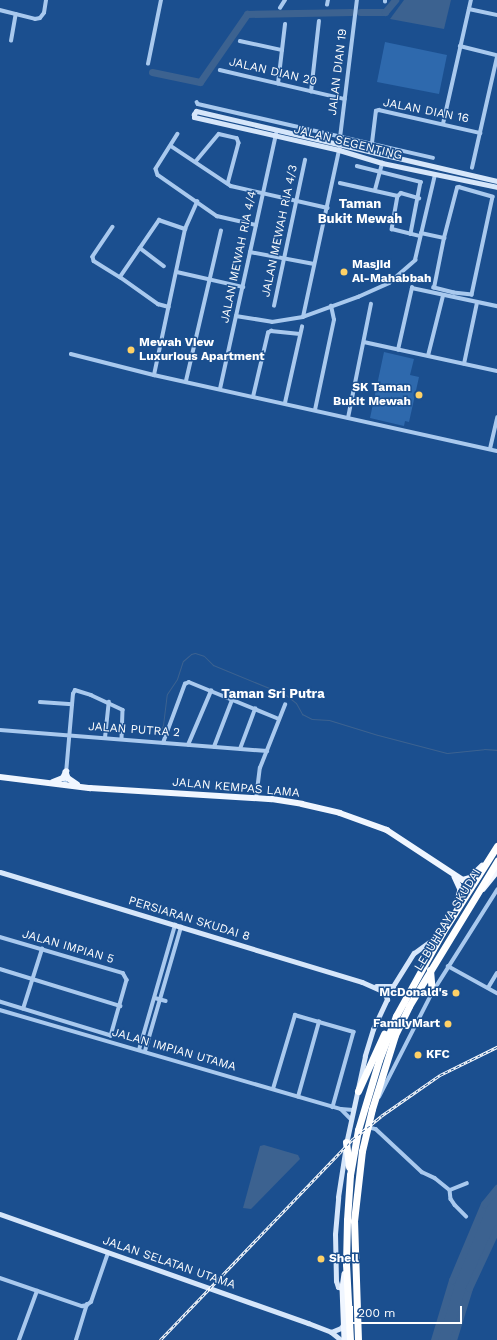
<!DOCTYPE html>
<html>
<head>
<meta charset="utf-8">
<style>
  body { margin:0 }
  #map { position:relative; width:497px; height:1340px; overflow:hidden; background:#1b4f8f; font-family:"Work Sans",sans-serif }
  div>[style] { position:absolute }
  .green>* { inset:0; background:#2e69ad }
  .water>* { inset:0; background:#3c6290 }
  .stream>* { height:1px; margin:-0.5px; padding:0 0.5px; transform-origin:0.5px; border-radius:0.5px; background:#3c6290 }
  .river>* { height:7px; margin:-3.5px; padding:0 3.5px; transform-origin:3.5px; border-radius:3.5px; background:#3c6290 }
  .street>* { height:3.5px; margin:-1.75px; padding:0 1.75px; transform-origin:1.75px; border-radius:1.75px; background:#a9c9ee }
  .secondary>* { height:5px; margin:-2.5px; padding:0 2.5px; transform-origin:2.5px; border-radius:2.5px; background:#d6e6fa }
  .primary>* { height:5.5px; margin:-2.75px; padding:0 2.75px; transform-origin:2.75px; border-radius:2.75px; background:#f0f6ff }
  .highway>* { height:7px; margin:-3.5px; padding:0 3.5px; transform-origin:3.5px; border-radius:3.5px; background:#fff }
  .rail>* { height:2.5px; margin-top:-1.25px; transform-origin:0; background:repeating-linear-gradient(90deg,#1b4f8f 0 3px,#fff 0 6px); box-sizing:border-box; border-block:1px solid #fff }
  .dots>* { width:11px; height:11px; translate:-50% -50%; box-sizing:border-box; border:2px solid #1b4f8f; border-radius:50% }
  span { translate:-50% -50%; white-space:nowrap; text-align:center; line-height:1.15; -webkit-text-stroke:3px #1b4f8f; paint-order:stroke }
  .street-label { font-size:12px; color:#fff }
  .poi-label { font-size:12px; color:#fff; font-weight:700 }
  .left { translate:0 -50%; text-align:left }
  .right { translate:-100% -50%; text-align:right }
  .neighbourhood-label { font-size:13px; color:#fff; font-weight:700 }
  .scale { position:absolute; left:351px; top:1306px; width:111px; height:18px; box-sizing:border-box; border:2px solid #fff; border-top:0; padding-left:5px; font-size:12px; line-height:14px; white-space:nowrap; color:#fff; -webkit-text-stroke:3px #1b4f8f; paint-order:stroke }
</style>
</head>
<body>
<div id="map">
  <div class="green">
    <div style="clip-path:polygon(385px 42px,447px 55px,439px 94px,377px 82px)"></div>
    <div style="clip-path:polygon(384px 352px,414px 359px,410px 375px,419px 377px,409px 422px,405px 421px,404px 426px,370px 418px)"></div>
  </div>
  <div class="water">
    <div style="clip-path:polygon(404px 0,451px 0,444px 29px,390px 19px)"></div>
    <div style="clip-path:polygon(264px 1145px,298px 1155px,300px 1159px,251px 1209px,243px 1208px,260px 1146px)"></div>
    <div style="clip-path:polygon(497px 1188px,497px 1228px,469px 1288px,453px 1340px,434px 1340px,452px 1280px,484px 1204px)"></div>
  </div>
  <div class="stream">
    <div style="left:160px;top:732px;width:8px;rotate:-67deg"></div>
    <div style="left:163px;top:725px;width:31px;rotate:-83deg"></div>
    <div style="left:167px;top:694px;width:18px;rotate:-56deg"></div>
    <div style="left:177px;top:679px;width:19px;rotate:-72deg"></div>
    <div style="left:183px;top:661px;width:11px;rotate:-41deg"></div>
    <div style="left:191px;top:654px;width:4px;rotate:-14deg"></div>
    <div style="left:195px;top:653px;width:9px;rotate:18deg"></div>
    <div style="left:204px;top:656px;width:13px;rotate:45deg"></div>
    <div style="left:213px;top:665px;width:79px;rotate:22.3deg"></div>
    <div style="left:286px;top:695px;width:13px;rotate:39deg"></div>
    <div style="left:296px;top:703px;width:13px;rotate:61deg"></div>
    <div style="left:302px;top:714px;width:11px;rotate:27deg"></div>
    <div style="left:312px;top:719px;width:17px;rotate:3deg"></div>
    <div style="left:329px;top:720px;width:51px;rotate:17deg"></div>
    <div style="left:378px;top:735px;width:71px;rotate:14.6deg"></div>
    <div style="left:447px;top:753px;width:37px;rotate:-6deg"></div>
    <div style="left:484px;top:749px;width:13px;rotate:4deg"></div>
  </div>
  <div class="river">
    <div style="left:360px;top:12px;width:25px"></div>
    <div style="left:385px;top:12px;width:16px;rotate:-50deg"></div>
    <div style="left:152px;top:72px;width:49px;rotate:11.8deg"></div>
    <div style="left:200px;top:82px;width:83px;rotate:-55.3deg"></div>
    <div style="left:247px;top:14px;width:104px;rotate:-1.1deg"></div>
    <div style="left:434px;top:1340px;width:63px;rotate:-73.3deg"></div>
    <div style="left:452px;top:1280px;width:82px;rotate:-67.2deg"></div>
    <div style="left:484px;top:1204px;width:21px;rotate:-51deg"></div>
    <div style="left:453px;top:1340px;width:54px;rotate:-72.9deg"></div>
    <div style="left:469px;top:1288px;width:66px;rotate:-65deg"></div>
  </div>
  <div class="street">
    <div style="left:385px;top:2px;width:2px;rotate:-90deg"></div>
    <div style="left:327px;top:5px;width:5px;rotate:-79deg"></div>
    <div style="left:280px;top:8px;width:9px;rotate:-58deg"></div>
    <div style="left:469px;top:9px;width:29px;rotate:12deg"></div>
    <div style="left:0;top:10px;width:36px;rotate:14deg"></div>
    <div style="left:35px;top:19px;width:5px;rotate:-11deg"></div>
    <div style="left:40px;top:18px;width:6px;rotate:-51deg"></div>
    <div style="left:44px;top:13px;width:13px;rotate:-81deg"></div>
    <div style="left:11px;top:41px;width:27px;rotate:-80deg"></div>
    <div style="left:240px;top:41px;width:43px;rotate:12.1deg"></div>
    <div style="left:460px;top:46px;width:38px;rotate:14deg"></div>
    <div style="left:148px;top:64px;width:65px;rotate:-78.5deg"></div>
    <div style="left:220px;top:70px;width:128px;rotate:13.1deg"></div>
    <div style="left:278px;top:84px;width:60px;rotate:-83.3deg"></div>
    <div style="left:311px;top:92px;width:71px;rotate:-83.6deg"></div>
    <div style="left:197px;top:102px;width:2px;rotate:63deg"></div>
    <div style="left:198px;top:104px;width:241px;rotate:12.9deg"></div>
    <div style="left:443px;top:124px;width:127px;rotate:-77.3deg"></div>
    <div style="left:178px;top:134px;width:41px;rotate:122.2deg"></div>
    <div style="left:156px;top:169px;width:6px;rotate:72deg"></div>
    <div style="left:158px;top:175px;width:72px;rotate:34.8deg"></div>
    <div style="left:217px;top:216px;width:40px;rotate:13deg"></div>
    <div style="left:372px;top:143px;width:32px;rotate:-83deg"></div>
    <div style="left:376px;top:111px;width:3px;rotate:-18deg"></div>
    <div style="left:379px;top:110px;width:104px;rotate:12.8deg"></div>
    <div style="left:171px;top:146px;width:72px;rotate:33.7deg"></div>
    <div style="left:231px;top:186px;width:99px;rotate:12.8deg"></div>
    <div style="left:339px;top:146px;width:147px;rotate:-83deg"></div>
    <div style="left:196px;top:161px;width:35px;rotate:-50deg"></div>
    <div style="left:219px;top:134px;width:18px;rotate:13deg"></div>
    <div style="left:237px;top:138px;width:5px;rotate:68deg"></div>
    <div style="left:239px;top:143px;width:42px;rotate:105deg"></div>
    <div style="left:357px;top:166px;width:66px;rotate:14deg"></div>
    <div style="left:421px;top:182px;width:53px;rotate:100.9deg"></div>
    <div style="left:472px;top:168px;width:114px;rotate:-77.3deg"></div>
    <div style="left:340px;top:183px;width:59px;rotate:12.6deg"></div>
    <div style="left:398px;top:196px;width:34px;rotate:100deg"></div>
    <div style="left:392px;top:229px;width:29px;rotate:14deg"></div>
    <div style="left:459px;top:187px;width:35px;rotate:16deg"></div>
    <div style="left:493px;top:197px;width:100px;rotate:102.1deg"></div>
    <div style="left:472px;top:295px;width:18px;rotate:-174deg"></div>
    <div style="left:454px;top:293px;width:21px;rotate:-166deg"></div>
    <div style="left:434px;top:288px;width:51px;rotate:-78.7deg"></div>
    <div style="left:444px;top:238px;width:52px;rotate:-75.4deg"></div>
    <div style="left:457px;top:188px;width:2px;rotate:-27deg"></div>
    <div style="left:375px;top:190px;width:28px;rotate:-75deg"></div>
    <div style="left:398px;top:196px;width:4px;rotate:-45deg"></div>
    <div style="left:401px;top:193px;width:19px;rotate:16deg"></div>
    <div style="left:113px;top:227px;width:36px;rotate:124deg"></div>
    <div style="left:93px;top:257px;width:4px;rotate:76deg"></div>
    <div style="left:94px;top:261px;width:31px;rotate:32deg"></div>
    <div style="left:120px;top:277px;width:47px;rotate:35.4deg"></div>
    <div style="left:158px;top:304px;width:11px;rotate:15deg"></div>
    <div style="left:421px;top:233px;width:24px;rotate:12deg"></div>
    <div style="left:140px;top:248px;width:30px;rotate:37deg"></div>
    <div style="left:250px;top:252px;width:65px;rotate:10.6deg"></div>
    <div style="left:177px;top:272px;width:68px;rotate:12.8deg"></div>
    <div style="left:120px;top:277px;width:69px;rotate:-55.6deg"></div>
    <div style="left:159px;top:220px;width:28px;rotate:19deg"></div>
    <div style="left:274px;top:306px;width:149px;rotate:-78deg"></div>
    <div style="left:236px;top:316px;width:36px;rotate:9deg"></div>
    <div style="left:272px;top:322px;width:31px;rotate:-9deg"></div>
    <div style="left:303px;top:317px;width:59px;rotate:-20deg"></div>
    <div style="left:358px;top:297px;width:34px;rotate:-24deg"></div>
    <div style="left:389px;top:283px;width:35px;rotate:-41deg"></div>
    <div style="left:415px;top:260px;width:87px;rotate:-76.8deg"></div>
    <div style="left:303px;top:317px;width:171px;rotate:-77.8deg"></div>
    <div style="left:364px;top:342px;width:136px;rotate:12.3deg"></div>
    <div style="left:398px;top:350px;width:64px;rotate:-77.3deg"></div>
    <div style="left:412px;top:288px;width:87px;rotate:12deg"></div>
    <div style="left:71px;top:354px;width:86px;rotate:14.2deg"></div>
    <div style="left:154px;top:375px;width:351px;rotate:12.5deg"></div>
    <div style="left:428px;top:356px;width:62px;rotate:-76deg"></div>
    <div style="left:464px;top:364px;width:62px;rotate:-78deg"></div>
    <div style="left:154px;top:375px;width:149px;rotate:-78deg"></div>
    <div style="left:185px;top:229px;width:30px;rotate:-66deg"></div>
    <div style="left:186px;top:381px;width:154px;rotate:-76.9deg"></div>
    <div style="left:220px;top:389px;width:261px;rotate:-77.6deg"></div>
    <div style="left:253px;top:397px;width:66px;rotate:-76.8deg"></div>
    <div style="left:268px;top:333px;width:4px;rotate:-34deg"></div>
    <div style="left:271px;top:331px;width:29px;rotate:6deg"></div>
    <div style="left:285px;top:403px;width:78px;rotate:-77.4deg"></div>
    <div style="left:315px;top:410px;width:92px;rotate:-78.1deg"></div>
    <div style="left:334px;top:320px;width:14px;rotate:-102deg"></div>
    <div style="left:348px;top:418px;width:116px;rotate:-78.6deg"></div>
    <div style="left:490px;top:449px;width:32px;rotate:-77deg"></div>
    <div style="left:40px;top:702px;width:32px;rotate:4deg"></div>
    <div style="left:0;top:730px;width:268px;rotate:4.5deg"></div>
    <div style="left:105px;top:738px;width:36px;rotate:-84deg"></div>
    <div style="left:163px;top:743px;width:63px;rotate:-69.6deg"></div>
    <div style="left:185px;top:684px;width:4px;rotate:-27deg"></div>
    <div style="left:189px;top:682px;width:97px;rotate:22.3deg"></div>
    <div style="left:188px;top:745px;width:59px;rotate:-66.9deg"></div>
    <div style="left:214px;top:747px;width:50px;rotate:-69deg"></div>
    <div style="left:240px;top:749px;width:43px;rotate:-69.4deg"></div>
    <div style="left:65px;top:785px;width:91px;rotate:-85deg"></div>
    <div style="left:73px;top:694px;width:4px;rotate:-63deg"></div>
    <div style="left:75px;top:690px;width:17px;rotate:17deg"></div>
    <div style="left:91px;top:695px;width:35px;rotate:25deg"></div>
    <div style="left:123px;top:710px;width:29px;rotate:92deg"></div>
    <div style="left:256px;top:799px;width:31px;rotate:-83deg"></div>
    <div style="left:260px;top:768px;width:68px;rotate:-68.4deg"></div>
    <div style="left:0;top:937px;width:128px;rotate:16.3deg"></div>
    <div style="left:123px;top:973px;width:8px;rotate:60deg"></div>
    <div style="left:127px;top:980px;width:58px;rotate:105.9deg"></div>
    <div style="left:111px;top:1036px;width:116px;rotate:-163deg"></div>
    <div style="left:448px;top:966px;width:56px;rotate:28.9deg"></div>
    <div style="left:0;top:969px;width:126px;rotate:17.1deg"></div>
    <div style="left:488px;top:988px;width:17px;rotate:-59deg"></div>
    <div style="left:155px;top:998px;width:11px;rotate:15deg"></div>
    <div style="left:23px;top:1009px;width:63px;rotate:-72.4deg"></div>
    <div style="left:0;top:1010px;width:355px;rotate:16.2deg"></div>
    <div style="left:341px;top:1109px;width:12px;rotate:5deg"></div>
    <div style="left:139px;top:1050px;width:130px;rotate:-73.9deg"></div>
    <div style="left:145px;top:1051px;width:129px;rotate:-73.8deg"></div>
    <div style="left:273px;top:1089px;width:77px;rotate:-73.4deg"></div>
    <div style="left:295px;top:1015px;width:61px;rotate:16.1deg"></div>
    <div style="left:354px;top:1032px;width:78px;rotate:105.6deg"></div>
    <div style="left:298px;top:1097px;width:78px;rotate:-74.4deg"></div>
    <div style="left:379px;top:1097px;width:117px;rotate:-63deg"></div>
    <div style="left:432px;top:993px;width:122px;rotate:-57.7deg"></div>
    <div style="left:341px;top:1109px;width:13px;rotate:45deg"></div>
    <div style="left:367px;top:1127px;width:9px;rotate:13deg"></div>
    <div style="left:376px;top:1129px;width:63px;rotate:43.1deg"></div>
    <div style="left:422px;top:1172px;width:14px;rotate:25deg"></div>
    <div style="left:435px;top:1178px;width:19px;rotate:39deg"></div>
    <div style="left:450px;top:1190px;width:18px;rotate:-22deg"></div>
    <div style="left:450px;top:1190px;width:9px;rotate:84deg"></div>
    <div style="left:451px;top:1199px;width:7px;rotate:56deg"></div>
    <div style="left:455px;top:1205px;width:16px;rotate:45deg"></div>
    <div style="left:0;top:1278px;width:87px;rotate:18.9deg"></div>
    <div style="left:82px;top:1306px;width:5px;rotate:-11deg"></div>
    <div style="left:87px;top:1305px;width:5px;rotate:-37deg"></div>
    <div style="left:91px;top:1302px;width:52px;rotate:-70.9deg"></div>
    <div style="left:19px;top:1340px;width:52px;rotate:-69.8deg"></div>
    <div style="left:76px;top:1340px;width:37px;rotate:-73deg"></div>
  </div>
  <div class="secondary">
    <div style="left:497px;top:181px;width:309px;rotate:-166.9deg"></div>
    <div style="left:196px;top:111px;width:4px;rotate:124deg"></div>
    <div style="left:194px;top:114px;width:3px;rotate:90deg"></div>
    <div style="left:194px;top:117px;width:149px;rotate:12.8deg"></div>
    <div style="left:339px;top:150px;width:45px;rotate:16.8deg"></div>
    <div style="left:382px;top:163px;width:117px;rotate:11.8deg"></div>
    <div style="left:0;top:872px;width:378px;rotate:16.9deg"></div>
    <div style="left:362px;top:982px;width:24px;rotate:24deg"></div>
    <div style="left:384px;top:992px;width:8px;rotate:67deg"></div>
    <div style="left:387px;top:999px;width:33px;rotate:115deg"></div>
    <div style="left:373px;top:1029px;width:28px;rotate:107deg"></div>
    <div style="left:365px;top:1056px;width:90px;rotate:102.2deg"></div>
    <div style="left:376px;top:986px;width:17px"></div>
    <div style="left:393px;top:986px;width:39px;rotate:-58deg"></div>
    <div style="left:414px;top:953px;width:31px;rotate:-36deg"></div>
    <div style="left:0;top:1214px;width:327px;rotate:19.5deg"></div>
    <div style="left:308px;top:1323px;width:25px;rotate:21deg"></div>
    <div style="left:331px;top:1332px;width:13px;rotate:39deg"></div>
    <div style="left:343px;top:1288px;width:5px;rotate:-169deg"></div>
    <div style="left:338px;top:1287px;width:6px;rotate:-108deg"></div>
    <div style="left:336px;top:1281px;width:47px;rotate:-91.2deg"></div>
    <div style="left:335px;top:1234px;width:37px;rotate:-85deg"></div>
    <div style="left:338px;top:1197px;width:46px;rotate:-81.2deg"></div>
    <div style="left:331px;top:1332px;width:11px;rotate:-22deg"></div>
    <div style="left:341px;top:1328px;width:6px;rotate:-59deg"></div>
  </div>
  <div class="primary">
    <div style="left:66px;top:772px;width:6px;rotate:72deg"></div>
    <div style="left:68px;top:778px;width:11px;rotate:34deg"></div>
    <div style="left:0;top:777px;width:91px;rotate:7deg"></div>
    <div style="left:90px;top:788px;width:182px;rotate:3.5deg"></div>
    <div style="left:272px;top:799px;width:30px;rotate:9deg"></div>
    <div style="left:302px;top:804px;width:39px;rotate:13deg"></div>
    <div style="left:340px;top:813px;width:50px;rotate:19.9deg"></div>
    <div style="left:387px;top:830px;width:91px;rotate:33.3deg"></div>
    <div style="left:463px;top:880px;width:7px;rotate:-16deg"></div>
    <div style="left:470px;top:878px;width:17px;rotate:-45deg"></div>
    <div style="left:53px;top:782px;width:11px;rotate:-22deg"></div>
    <div style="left:63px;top:778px;width:7px;rotate:-63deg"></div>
    <div style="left:455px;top:877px;width:14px;rotate:65deg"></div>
    <div style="left:461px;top:890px;width:15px;rotate:106deg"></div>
    <div style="left:483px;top:889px;width:22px;rotate:-51deg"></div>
    <div style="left:345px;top:1274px;width:14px;rotate:98deg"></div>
    <div style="left:343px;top:1288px;width:52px;rotate:87.8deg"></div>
  </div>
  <div class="highway">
    <div style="left:430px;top:970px;width:23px;rotate:85deg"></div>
    <div style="left:358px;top:1091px;width:63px;rotate:-65.5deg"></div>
    <div style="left:346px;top:1142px;width:25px;rotate:83deg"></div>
    <div style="left:350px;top:1340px;width:76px;rotate:-93deg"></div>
    <div style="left:346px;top:1264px;width:44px;rotate:-88.7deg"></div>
    <div style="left:347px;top:1220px;width:45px;rotate:-86.2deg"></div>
    <div style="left:350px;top:1175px;width:46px;rotate:-79.9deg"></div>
    <div style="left:358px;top:1130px;width:73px;rotate:-73.3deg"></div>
    <div style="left:379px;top:1060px;width:47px;rotate:-68.9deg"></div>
    <div style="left:396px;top:1016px;width:95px;rotate:-61deg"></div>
    <div style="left:442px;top:933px;width:103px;rotate:-57.7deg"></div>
    <div style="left:358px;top:1340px;width:119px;rotate:-91.9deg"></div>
    <div style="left:354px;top:1221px;width:70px;rotate:-83.5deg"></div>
    <div style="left:362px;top:1151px;width:43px;rotate:-76.6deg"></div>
    <div style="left:372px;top:1109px;width:77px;rotate:-72.7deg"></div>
    <div style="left:395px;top:1035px;width:32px;rotate:-64deg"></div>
    <div style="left:409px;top:1006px;width:170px;rotate:-58.7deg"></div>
  </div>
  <div class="rail">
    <div style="left:160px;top:1340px;width:279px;rotate:-46.2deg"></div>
    <div style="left:353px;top:1139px;width:36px;rotate:-39deg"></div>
    <div style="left:381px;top:1116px;width:72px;rotate:-34.8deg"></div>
    <div style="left:440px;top:1075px;width:64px;rotate:-26.2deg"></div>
  </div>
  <div class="dots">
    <div style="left:344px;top:272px;background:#ffd166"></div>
    <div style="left:131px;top:350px;background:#ffd166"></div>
    <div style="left:419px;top:395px;background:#ffd166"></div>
    <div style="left:456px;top:993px;background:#ffd166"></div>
    <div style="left:448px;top:1024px;background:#ffd166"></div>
    <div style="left:418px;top:1055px;background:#ffd166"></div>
    <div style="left:321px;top:1259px;background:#ffd166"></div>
  </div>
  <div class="street-label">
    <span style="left:273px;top:72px;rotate:13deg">JALAN DIAN 20</span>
    <span style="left:338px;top:72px;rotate:-83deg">JALAN DIAN 19</span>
    <span style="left:426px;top:111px;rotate:11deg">JALAN DIAN 16</span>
    <span style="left:348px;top:143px;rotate:14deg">JALAN SEGENTING</span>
    <span style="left:280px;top:231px;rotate:-78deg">JALAN MEWAH RIA 4/3</span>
    <span style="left:239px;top:257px;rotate:-78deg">JALAN MEWAH RIA 4/4</span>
    <span style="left:134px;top:730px;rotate:4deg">JALAN PUTRA 2</span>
    <span style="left:236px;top:788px;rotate:5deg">JALAN KEMPAS LAMA</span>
    <span style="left:189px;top:919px;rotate:17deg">PERSIARAN SKUDAI 8</span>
    <span style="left:448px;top:920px;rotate:-59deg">LEBUHRAYA SKUDAI</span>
    <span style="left:68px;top:947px;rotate:16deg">JALAN IMPIAN 5</span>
    <span style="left:174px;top:1050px;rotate:16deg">JALAN IMPIAN UTAMA</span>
    <span style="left:169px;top:1263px;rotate:19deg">JALAN SELATAN UTAMA</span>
  </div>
  <div class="poi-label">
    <span class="left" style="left:352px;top:272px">Masjid<br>Al-Mahabbah</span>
    <span class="left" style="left:139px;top:350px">Mewah View<br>Luxurious Apartment</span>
    <span class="right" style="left:411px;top:395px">SK Taman<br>Bukit Mewah</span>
    <span class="right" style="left:448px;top:993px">McDonald's</span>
    <span class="right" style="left:440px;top:1024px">FamilyMart</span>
    <span class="left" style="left:426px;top:1055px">KFC</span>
    <span class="left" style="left:329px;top:1259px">Shell</span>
  </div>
  <div class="neighbourhood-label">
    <span style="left:360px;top:212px">Taman<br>Bukit Mewah</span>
    <span style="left:273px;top:694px">Taman Sri Putra</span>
  </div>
  <div class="scale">200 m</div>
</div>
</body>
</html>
